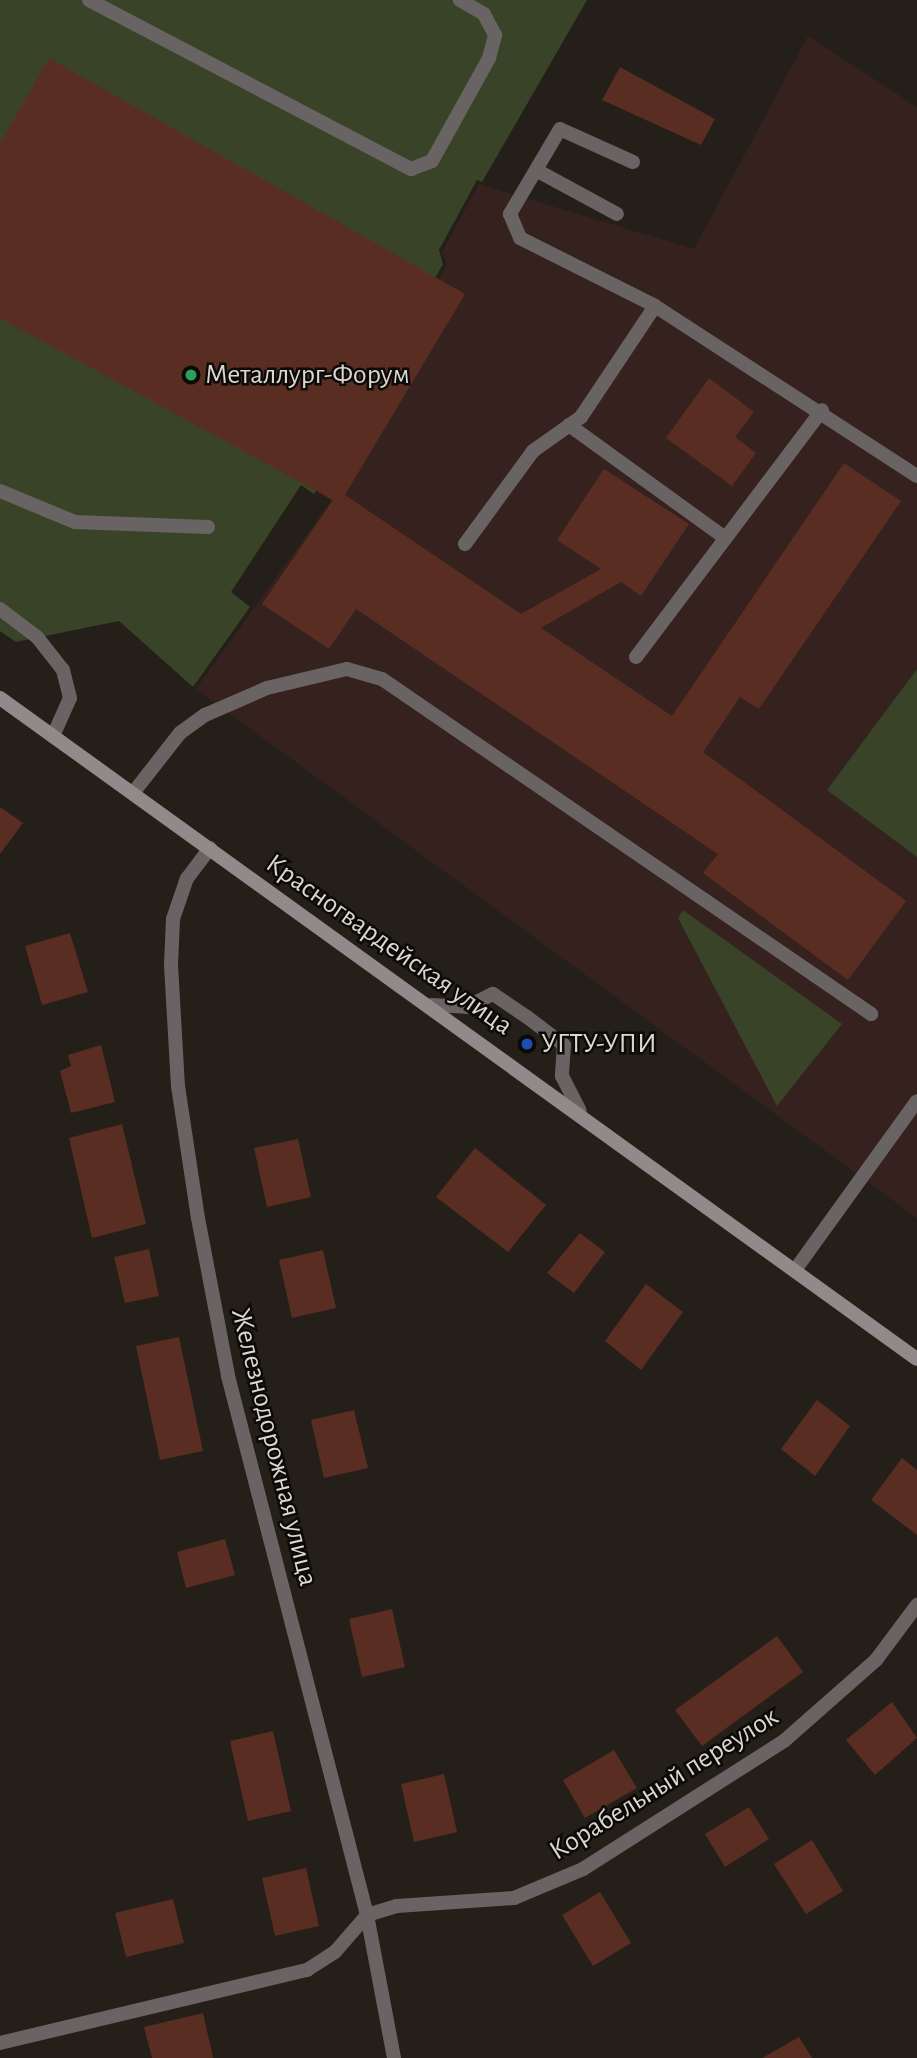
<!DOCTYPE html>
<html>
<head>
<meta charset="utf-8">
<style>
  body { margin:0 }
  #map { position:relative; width:917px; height:2058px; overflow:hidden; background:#251f19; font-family:"Alegreya Sans",sans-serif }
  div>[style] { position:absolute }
  .education>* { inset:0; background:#35221f }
  .green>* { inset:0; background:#394328 }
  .building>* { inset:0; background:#5a2d22 }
  .service>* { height:14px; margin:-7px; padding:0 7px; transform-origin:7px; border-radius:7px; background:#696463 }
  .minor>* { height:14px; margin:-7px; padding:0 7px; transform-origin:7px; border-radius:7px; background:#696463 }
  .secondary>* { height:14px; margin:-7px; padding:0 7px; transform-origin:7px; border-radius:7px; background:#928a8a }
  .dots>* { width:19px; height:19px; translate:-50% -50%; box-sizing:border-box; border:4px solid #0c0a07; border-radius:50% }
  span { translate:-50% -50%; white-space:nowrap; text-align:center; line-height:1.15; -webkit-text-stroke:5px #0c0a07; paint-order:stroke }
  .poi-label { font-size:28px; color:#dad6d2 }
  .left { translate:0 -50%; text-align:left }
  .street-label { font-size:28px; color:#dad6d2 }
</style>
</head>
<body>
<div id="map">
  <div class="education">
    <div style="clip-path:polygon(808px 36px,917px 107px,917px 1218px,196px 689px,331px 501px,319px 493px,447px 264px,442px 252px,479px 184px,694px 249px)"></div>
  </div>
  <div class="green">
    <div style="clip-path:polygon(0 0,587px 0,482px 182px,477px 180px,439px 250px,443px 264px,314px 494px,301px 485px,231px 592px,250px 607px,193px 687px,119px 621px,16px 642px,0 631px)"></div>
    <div style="clip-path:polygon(917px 669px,917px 857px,827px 790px)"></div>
    <div style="clip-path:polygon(683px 910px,842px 1024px,777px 1106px,678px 918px)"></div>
  </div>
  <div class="building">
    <div style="clip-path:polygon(49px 58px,465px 294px,345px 495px,521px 614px,601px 569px,557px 540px,604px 469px,689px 524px,641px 596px,621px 582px,541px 628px,672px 716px,844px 463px,901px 501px,759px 709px,740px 697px,703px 752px,906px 901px,848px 980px,703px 873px,718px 854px,356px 609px,329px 649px,262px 604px,333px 500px,0 318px,0 144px)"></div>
    <div style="clip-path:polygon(620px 67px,715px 119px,701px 145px,602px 100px)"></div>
    <div style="clip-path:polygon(709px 378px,754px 412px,735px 437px,756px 453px,732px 486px,666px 438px)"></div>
    <div style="clip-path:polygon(0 807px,23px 823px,0 854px)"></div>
    <div style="clip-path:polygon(70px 933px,88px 992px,42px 1005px,25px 946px)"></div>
    <div style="clip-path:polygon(101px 1045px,115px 1102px,71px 1113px,60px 1071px,71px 1066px,68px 1055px)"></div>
    <div style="clip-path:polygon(122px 1124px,146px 1224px,92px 1238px,69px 1138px)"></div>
    <div style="clip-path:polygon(298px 1139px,311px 1197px,267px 1207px,254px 1148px)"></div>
    <div style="clip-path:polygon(475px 1148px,546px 1205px,508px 1252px,436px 1197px)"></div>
    <div style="clip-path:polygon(580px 1233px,605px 1252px,574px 1293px,547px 1273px)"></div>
    <div style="clip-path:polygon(149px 1249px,159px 1296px,125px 1303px,114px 1257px)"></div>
    <div style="clip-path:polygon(323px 1250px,336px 1308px,292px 1318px,279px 1260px)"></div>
    <div style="clip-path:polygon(646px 1284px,683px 1312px,641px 1370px,605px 1341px)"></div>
    <div style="clip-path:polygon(179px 1337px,203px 1451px,160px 1460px,136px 1346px)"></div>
    <div style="clip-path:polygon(817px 1400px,850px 1426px,815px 1476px,781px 1449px)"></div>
    <div style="clip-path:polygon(354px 1410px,368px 1468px,324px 1478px,311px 1420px)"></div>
    <div style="clip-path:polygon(902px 1458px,917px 1470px,917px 1535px,871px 1500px)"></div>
    <div style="clip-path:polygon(225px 1539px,235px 1575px,186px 1588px,177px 1552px)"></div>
    <div style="clip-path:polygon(392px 1609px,405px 1667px,362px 1677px,349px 1619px)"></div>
    <div style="clip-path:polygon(777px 1636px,803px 1672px,702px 1746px,675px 1710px)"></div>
    <div style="clip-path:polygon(892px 1702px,917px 1738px,875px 1775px,846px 1740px)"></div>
    <div style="clip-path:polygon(273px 1731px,291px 1811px,248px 1821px,230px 1741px)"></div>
    <div style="clip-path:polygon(614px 1750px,637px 1788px,585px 1818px,563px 1780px)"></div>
    <div style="clip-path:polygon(444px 1774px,457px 1832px,414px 1842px,401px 1784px)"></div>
    <div style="clip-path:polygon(749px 1807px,769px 1839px,725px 1867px,705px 1834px)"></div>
    <div style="clip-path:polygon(812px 1840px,843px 1891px,806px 1914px,774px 1864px)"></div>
    <div style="clip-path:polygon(306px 1868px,319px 1926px,275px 1936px,262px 1878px)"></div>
    <div style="clip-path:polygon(600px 1892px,631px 1943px,593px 1966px,562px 1915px)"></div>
    <div style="clip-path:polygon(173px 1899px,184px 1943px,126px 1957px,115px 1913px)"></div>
    <div style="clip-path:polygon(203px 2013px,213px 2058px,152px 2058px,144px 2027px)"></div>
    <div style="clip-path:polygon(799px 2037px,812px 2058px,762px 2058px)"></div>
  </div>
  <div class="service">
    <div style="left:89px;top:0;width:364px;rotate:27.7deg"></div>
    <div style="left:411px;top:169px;width:22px;rotate:-21deg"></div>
    <div style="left:432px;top:161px;width:118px;rotate:-61deg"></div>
    <div style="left:489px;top:58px;width:24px;rotate:-75deg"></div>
    <div style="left:495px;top:35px;width:24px;rotate:-118deg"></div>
    <div style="left:484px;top:14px;width:28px;rotate:-150deg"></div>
    <div style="left:633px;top:162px;width:80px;rotate:-155.7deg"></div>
    <div style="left:560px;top:129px;width:99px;rotate:120.5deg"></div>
    <div style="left:510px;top:214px;width:26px;rotate:67deg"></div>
    <div style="left:520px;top:238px;width:151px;rotate:26.7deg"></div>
    <div style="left:655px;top:306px;width:312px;rotate:33deg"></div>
    <div style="left:536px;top:170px;width:92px;rotate:28.5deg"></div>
    <div style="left:569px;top:425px;width:193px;rotate:35.9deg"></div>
    <div style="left:0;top:491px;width:81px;rotate:22.5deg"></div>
    <div style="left:75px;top:522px;width:133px;rotate:2.2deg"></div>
    <div style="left:465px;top:544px;width:115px;rotate:-53.8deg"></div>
    <div style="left:533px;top:451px;width:59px;rotate:-35.3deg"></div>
    <div style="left:581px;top:417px;width:133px;rotate:-56.3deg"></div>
    <div style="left:0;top:609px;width:46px;rotate:37.1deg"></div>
    <div style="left:37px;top:637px;width:42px;rotate:51.8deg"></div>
    <div style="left:63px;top:670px;width:29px;rotate:76deg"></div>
    <div style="left:70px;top:698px;width:42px;rotate:114.1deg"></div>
    <div style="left:636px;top:657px;width:309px;rotate:-53deg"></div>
    <div style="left:133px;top:793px;width:76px;rotate:-51.9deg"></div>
    <div style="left:180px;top:733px;width:31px;rotate:-36deg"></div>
    <div style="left:205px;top:715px;width:68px;rotate:-23.5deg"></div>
    <div style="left:267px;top:688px;width:82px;rotate:-13.4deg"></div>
    <div style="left:347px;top:669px;width:36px;rotate:16deg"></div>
    <div style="left:382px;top:679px;width:593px;rotate:34.41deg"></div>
    <div style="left:431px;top:1005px;width:36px;rotate:3deg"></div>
    <div style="left:467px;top:1007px;width:29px;rotate:-27deg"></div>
    <div style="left:493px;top:994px;width:41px;rotate:34.1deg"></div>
    <div style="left:527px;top:1017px;width:46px;rotate:37.1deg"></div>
    <div style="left:564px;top:1045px;width:31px;rotate:94deg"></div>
    <div style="left:562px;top:1076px;width:39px;rotate:63deg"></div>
    <div style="left:795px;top:1270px;width:208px;rotate:-54.2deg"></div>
  </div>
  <div class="minor">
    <div style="left:210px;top:848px;width:38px;rotate:127deg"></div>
    <div style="left:187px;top:878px;width:43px;rotate:108.9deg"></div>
    <div style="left:173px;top:919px;width:46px;rotate:92.5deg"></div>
    <div style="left:171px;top:965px;width:121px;rotate:86.7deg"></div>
    <div style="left:178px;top:1086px;width:134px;rotate:81.4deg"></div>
    <div style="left:198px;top:1218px;width:161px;rotate:79.2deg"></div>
    <div style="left:228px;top:1376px;width:557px;rotate:75.54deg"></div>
    <div style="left:367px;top:1915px;width:146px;rotate:79.3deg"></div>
    <div style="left:0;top:2043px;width:316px;rotate:-13.4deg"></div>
    <div style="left:307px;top:1970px;width:33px;rotate:-33deg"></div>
    <div style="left:335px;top:1952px;width:49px;rotate:-49.1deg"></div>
    <div style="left:367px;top:1915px;width:31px;rotate:-17deg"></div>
    <div style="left:397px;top:1906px;width:117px;rotate:-3.9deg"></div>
    <div style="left:514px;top:1898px;width:75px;rotate:-22.8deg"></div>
    <div style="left:583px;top:1869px;width:238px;rotate:-32.5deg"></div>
    <div style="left:784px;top:1741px;width:123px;rotate:-41.4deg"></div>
    <div style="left:876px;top:1660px;width:69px;rotate:-53.3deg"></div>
  </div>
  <div class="secondary">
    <div style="left:0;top:698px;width:1130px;rotate:35.79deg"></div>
  </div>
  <div class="dots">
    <div style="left:191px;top:375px;background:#2e9e5b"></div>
    <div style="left:527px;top:1044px;background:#1a4fb4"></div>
  </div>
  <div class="poi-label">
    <span class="left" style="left:205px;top:375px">Металлург-Форум</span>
    <span class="left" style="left:541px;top:1044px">УГТУ-УПИ</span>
  </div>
  <div class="street-label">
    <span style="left:389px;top:945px;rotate:35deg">Красногвардейская улица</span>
    <span style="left:274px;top:1447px;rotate:76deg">Железнодорожная улица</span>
    <span style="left:664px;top:1784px;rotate:-32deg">Корабельный переулок</span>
  </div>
</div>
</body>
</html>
